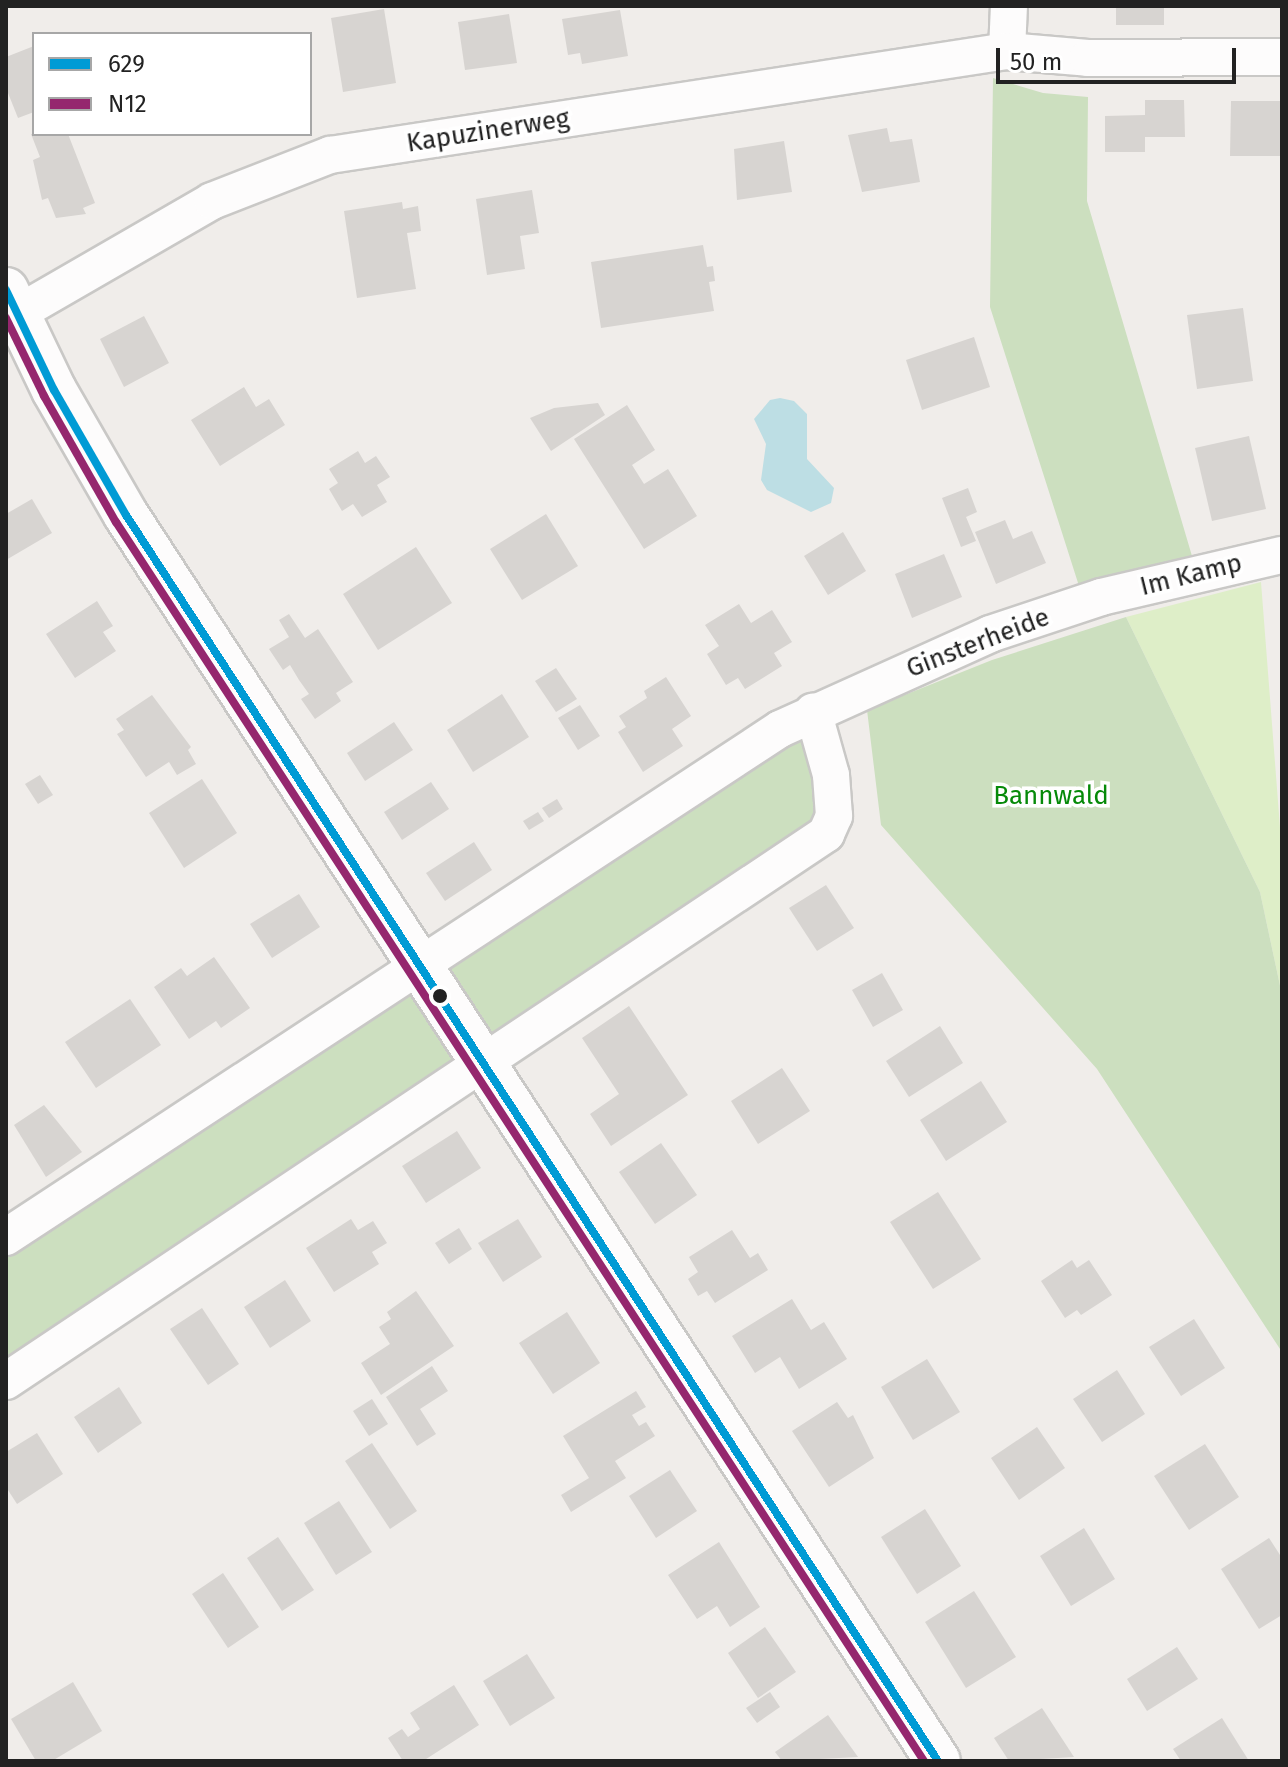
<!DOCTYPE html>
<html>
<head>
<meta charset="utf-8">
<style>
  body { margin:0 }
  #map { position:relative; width:1288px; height:1767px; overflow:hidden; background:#f0edea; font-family:"Fira Sans",sans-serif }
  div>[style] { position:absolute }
  .grass>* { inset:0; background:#deeec8 }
  .forest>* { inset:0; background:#ccdfbf }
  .water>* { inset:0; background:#bddee4 }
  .building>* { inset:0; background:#d7d4d1 }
  .roads { filter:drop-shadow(2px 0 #c9c8c6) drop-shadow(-2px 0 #c9c8c6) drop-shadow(0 2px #c9c8c6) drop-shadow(0 -2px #c9c8c6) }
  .minor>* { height:36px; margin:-18px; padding:0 18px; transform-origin:18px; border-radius:18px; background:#fdfcfc }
  .tertiary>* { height:44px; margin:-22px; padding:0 22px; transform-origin:22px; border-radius:22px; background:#fdfcfc }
  .bus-1>* { height:8px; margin:-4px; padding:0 4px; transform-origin:4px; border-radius:4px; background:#009bd5 }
  .bus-2>* { height:8px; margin:-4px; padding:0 4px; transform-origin:4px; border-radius:4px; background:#95276e }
  .dots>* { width:22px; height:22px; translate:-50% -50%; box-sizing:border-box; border:4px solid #fff; border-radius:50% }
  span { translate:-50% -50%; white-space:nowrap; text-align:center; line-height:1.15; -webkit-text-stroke:7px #fff; paint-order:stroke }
  .street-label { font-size:26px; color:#222 }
  .park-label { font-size:26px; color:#068a09 }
  .frame { position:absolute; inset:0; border:8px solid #222; pointer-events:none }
  .legend { position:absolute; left:32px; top:32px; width:280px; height:104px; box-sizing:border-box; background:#fff; border:2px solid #a7a7a7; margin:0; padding:10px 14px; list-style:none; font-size:24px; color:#222 }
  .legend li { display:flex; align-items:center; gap:16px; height:40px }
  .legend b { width:40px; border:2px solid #a7a7a7 }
  .scale { position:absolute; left:996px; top:48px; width:240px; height:36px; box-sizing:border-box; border:4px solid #222; border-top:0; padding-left:10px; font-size:24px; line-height:28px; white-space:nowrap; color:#222; -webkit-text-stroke:6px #fff; paint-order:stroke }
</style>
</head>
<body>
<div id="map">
  <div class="grass">
    <div style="clip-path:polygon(1261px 582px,1282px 853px,1282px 995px,1260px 892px,1126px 617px)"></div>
  </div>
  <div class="forest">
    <div style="clip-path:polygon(993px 78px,1043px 93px,1088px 97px,1087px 201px,1192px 556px,1079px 586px,990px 307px)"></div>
    <div style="clip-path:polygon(1126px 617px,1260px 892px,1282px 995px,1282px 1352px,1097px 1069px,881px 825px,867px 710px,992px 660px)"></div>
    <div style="clip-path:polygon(813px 711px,834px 816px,6px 1381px,6px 1237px)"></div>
  </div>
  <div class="water">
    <div style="clip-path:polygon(780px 398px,794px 401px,807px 414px,807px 459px,834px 488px,831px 503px,811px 512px,767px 490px,761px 480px,766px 444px,754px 419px,770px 400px)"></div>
  </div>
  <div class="building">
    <div style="clip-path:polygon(1116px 6px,1164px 6px,1164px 25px,1116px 25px)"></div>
    <div style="clip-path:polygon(384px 9px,396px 83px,343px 92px,331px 18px)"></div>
    <div style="clip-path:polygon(620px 10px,628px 56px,582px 64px,580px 53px,568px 55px,562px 19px)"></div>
    <div style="clip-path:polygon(509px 14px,517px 63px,465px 70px,458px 22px)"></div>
    <div style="clip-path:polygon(34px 46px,34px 112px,18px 118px,6px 88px,6px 57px)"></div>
    <div style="clip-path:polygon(1145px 100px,1184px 100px,1185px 137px,1145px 137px,1145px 152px,1105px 152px,1105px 116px,1145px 115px)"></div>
    <div style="clip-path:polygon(1231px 101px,1281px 101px,1281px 156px,1230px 156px)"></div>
    <div style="clip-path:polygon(887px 128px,890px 142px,912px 139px,920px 182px,862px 192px,848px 135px)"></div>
    <div style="clip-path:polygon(31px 134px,68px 134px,95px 203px,83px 208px,86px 214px,56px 218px,48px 198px,42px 200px,33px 160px,40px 157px)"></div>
    <div style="clip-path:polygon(784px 141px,792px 192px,737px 200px,734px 149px)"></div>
    <div style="clip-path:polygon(532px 190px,539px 233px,520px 236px,525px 269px,487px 275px,476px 199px)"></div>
    <div style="clip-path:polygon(402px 202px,403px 209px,418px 206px,421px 231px,407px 233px,416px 289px,357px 298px,344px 211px)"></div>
    <div style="clip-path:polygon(703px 245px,707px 267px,713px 266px,715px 281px,709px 282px,714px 311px,601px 328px,591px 262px)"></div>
    <div style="clip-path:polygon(1243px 308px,1253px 381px,1197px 389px,1187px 315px)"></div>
    <div style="clip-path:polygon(144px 316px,169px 363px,124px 387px,100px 339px)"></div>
    <div style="clip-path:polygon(974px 337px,990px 387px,922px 410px,906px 360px)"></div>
    <div style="clip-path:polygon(244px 387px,256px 407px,269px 399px,285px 425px,220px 466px,191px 420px)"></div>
    <div style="clip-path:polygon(598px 403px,605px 415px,551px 451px,530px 418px,554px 408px)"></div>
    <div style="clip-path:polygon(627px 405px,655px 450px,632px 465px,644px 484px,668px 469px,697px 516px,644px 549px,574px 439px)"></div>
    <div style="clip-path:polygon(1249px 436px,1266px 509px,1212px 521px,1195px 448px)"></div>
    <div style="clip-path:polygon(358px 451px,365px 463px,376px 456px,390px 477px,377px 485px,387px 502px,362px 517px,353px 504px,342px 511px,329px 489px,338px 483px,329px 469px)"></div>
    <div style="clip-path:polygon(968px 488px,977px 512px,966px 517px,976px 541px,961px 547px,942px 498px)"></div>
    <div style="clip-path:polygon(32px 499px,52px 533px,6px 560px,6px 514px)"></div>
    <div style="clip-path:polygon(546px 514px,578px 566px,522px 600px,490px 549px)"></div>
    <div style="clip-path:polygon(1005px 520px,1013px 539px,1032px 531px,1046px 563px,996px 584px,975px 532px)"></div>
    <div style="clip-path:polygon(843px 532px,866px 571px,828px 595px,804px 556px)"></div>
    <div style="clip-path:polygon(416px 547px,452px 603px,378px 650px,343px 594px)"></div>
    <div style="clip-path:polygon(944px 554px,962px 597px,912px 618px,895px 574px)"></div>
    <div style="clip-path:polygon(97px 601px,113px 626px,103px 632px,116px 651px,75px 678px,46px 634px)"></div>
    <div style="clip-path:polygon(739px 604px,751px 623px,772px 610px,792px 642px,774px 653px,782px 666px,745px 689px,738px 678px,726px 685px,707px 654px,719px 646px,705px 625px)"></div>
    <div style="clip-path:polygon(289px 614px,305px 638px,318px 629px,353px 682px,336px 693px,341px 701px,315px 719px,301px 699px,309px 694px,299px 680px,290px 665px,283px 670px,269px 649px,289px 637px,279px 620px)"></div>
    <div style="clip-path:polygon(556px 668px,577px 699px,556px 712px,535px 681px)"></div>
    <div style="clip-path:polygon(666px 677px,691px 716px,672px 729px,683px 746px,643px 772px,618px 732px,626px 727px,619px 716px,647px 698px,644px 691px)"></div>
    <div style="clip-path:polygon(502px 694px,529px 737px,473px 772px,447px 730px)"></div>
    <div style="clip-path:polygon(152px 695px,191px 747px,188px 750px,196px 764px,177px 775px,169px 762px,146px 777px,117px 734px,124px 730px,116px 719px)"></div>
    <div style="clip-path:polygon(580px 705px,600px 736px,578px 750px,558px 718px)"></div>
    <div style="clip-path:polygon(394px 722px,413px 750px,365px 781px,347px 753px)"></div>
    <div style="clip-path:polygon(40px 775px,53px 795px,38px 804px,25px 784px)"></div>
    <div style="clip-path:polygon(202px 779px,237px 833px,184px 868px,149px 813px)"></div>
    <div style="clip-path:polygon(431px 782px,449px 809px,402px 840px,384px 812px)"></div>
    <div style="clip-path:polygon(557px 799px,563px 809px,549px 818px,542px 808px)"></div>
    <div style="clip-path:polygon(538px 812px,544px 821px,529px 830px,523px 821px)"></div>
    <div style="clip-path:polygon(474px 842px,492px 870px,445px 901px,426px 873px)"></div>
    <div style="clip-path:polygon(826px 885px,854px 928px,817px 951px,789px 908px)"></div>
    <div style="clip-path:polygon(299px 894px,320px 927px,272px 958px,250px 924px)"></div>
    <div style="clip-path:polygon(214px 957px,250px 1008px,221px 1028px,216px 1021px,189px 1039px,154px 987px,181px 968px,187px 976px)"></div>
    <div style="clip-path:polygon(882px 973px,903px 1010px,873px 1027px,852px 990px)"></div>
    <div style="clip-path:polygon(130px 999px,161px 1045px,96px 1088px,65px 1042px)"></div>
    <div style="clip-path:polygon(629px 1006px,688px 1095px,611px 1146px,590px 1114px,619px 1094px,582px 1038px)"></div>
    <div style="clip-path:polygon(940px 1026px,963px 1063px,909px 1097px,886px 1061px)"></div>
    <div style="clip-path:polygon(782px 1068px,810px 1111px,758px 1144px,731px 1101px)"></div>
    <div style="clip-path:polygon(981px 1081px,1007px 1122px,946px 1161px,920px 1120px)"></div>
    <div style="clip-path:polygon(44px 1105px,82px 1152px,46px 1177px,14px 1125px)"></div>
    <div style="clip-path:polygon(457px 1131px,481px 1168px,426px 1203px,402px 1166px)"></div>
    <div style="clip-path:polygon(661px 1143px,697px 1195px,655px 1224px,619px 1172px)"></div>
    <div style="clip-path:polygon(938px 1192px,981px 1259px,933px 1289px,890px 1222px)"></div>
    <div style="clip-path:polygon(351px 1219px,358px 1230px,373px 1221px,387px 1243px,372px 1252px,379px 1264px,334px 1292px,306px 1248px)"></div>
    <div style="clip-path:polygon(518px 1219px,542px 1257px,503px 1282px,478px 1243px)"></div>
    <div style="clip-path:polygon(459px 1228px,472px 1249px,449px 1264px,435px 1243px)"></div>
    <div style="clip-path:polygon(732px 1230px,750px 1258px,758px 1253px,768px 1270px,715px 1303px,707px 1291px,698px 1296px,688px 1279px,698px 1272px,689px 1257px)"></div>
    <div style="clip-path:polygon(1072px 1260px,1077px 1268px,1089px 1260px,1112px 1295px,1081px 1315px,1077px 1310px,1065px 1318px,1041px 1281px)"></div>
    <div style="clip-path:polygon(285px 1280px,311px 1321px,270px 1348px,244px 1307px)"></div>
    <div style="clip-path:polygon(416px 1291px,454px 1346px,381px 1395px,361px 1363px,390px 1344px,379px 1327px,391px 1319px,387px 1312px)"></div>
    <div style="clip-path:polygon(792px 1299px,811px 1330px,824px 1322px,847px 1359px,799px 1389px,780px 1357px,755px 1373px,732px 1336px)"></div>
    <div style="clip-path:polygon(202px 1308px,239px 1364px,208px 1385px,170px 1329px)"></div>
    <div style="clip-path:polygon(567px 1312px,600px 1363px,553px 1394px,519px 1343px)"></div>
    <div style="clip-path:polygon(1194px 1319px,1225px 1368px,1181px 1396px,1149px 1347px)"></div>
    <div style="clip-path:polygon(927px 1359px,960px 1412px,913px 1440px,881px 1387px)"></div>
    <div style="clip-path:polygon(432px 1366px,448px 1391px,420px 1409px,436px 1434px,417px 1446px,386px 1397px)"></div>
    <div style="clip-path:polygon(1117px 1370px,1145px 1414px,1102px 1442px,1073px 1399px)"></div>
    <div style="clip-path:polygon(119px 1387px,142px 1423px,98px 1453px,74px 1417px)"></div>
    <div style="clip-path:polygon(636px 1391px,646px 1407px,632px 1415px,639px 1426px,646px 1422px,655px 1436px,615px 1461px,626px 1478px,571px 1512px,561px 1495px,589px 1478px,563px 1436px)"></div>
    <div style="clip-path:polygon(372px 1399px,388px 1424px,369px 1436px,353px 1411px)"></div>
    <div style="clip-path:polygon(837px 1402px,848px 1418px,853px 1415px,874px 1458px,829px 1487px,792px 1431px)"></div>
    <div style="clip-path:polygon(1037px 1427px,1065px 1468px,1019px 1500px,991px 1458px)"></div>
    <div style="clip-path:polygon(37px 1433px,63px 1474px,17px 1504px,6px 1487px,6px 1452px)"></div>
    <div style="clip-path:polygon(372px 1443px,417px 1511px,390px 1529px,345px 1461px)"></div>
    <div style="clip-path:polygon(1205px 1444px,1239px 1497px,1189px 1530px,1154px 1476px)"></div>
    <div style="clip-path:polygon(670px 1470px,697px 1511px,656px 1538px,629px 1496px)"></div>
    <div style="clip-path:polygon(339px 1501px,372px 1552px,336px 1575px,304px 1523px)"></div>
    <div style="clip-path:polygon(925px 1509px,961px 1566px,917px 1594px,881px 1537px)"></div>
    <div style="clip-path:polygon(1084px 1528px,1115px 1579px,1071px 1606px,1040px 1556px)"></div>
    <div style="clip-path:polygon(278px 1537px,314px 1590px,282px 1611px,247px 1558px)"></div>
    <div style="clip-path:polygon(1269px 1538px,1282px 1558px,1282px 1615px,1259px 1629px,1221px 1569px)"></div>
    <div style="clip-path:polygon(719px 1542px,760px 1607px,730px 1627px,717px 1606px,697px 1619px,668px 1575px)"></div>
    <div style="clip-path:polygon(223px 1573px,259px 1627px,228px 1648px,192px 1594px)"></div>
    <div style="clip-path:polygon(974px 1591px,1016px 1657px,966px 1688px,925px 1622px)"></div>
    <div style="clip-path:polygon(765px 1627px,796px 1672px,758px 1698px,728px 1653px)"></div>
    <div style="clip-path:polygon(1177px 1647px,1198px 1679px,1147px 1711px,1127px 1679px)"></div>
    <div style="clip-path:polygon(527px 1654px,555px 1698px,510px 1726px,483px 1681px)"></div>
    <div style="clip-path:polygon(73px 1682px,102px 1731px,52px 1761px,36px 1761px,11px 1719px)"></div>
    <div style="clip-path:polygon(454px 1685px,479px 1725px,423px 1761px,403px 1761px,388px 1738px,402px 1729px,408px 1737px,420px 1729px,410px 1713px)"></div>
    <div style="clip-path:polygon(770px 1692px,780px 1707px,757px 1723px,746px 1708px)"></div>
    <div style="clip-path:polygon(1042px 1708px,1074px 1757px,1009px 1761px,994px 1738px)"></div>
    <div style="clip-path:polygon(828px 1715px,858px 1757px,782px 1761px,775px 1752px)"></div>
    <div style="clip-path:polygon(1222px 1718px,1249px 1761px,1181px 1761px,1173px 1749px)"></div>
  </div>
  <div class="roads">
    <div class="minor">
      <div style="left:1007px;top:51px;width:45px;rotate:-87.5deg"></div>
      <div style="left:6px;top:320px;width:238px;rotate:-30deg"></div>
      <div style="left:212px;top:201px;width:127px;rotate:-21.3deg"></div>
      <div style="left:330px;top:155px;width:685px;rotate:-8.73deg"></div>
      <div style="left:1007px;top:51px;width:81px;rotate:4.9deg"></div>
      <div style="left:1088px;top:58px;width:194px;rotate:-0.3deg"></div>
      <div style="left:6px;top:1237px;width:926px;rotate:-33.28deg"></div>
      <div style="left:780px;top:729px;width:230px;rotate:-24.3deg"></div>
      <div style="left:990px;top:634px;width:117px;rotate:-18.4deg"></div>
      <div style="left:1101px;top:597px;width:186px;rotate:-13.1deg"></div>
      <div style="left:6px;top:1381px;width:986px;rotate:-33.71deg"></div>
      <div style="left:826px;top:834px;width:20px;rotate:-66deg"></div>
      <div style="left:834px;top:816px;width:41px;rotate:-94.2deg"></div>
      <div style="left:831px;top:775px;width:66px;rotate:-105.7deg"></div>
    </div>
    <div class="tertiary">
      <div style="left:6px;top:290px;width:111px;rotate:64.4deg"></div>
      <div style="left:54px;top:390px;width:144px;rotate:60.1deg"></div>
      <div style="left:126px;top:515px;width:1487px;rotate:56.91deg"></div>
    </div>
  </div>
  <div class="bus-1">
    <div style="left:6px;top:290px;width:111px;rotate:64.4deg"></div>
    <div style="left:54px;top:390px;width:144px;rotate:60.1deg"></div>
    <div style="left:126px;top:515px;width:1487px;rotate:56.91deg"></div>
  </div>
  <div class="bus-2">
    <div style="left:6px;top:318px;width:87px;rotate:64deg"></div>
    <div style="left:44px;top:396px;width:145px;rotate:60.3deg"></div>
    <div style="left:116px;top:522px;width:1479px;rotate:56.89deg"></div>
  </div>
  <div class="dots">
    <div style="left:440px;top:996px;background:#222"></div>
  </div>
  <div class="street-label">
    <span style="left:488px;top:131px;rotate:-9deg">Kapuzinerweg</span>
    <span style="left:1191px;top:575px;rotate:-14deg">Im Kamp</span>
    <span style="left:978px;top:643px;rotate:-21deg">Ginsterheide</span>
  </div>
  <div class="park-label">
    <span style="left:1051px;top:796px">Bannwald</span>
  </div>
  <div class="frame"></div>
  <ul class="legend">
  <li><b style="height:10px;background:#009bd5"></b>629</li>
  <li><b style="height:10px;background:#95276e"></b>N12</li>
  </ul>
  <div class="scale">50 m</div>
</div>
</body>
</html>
